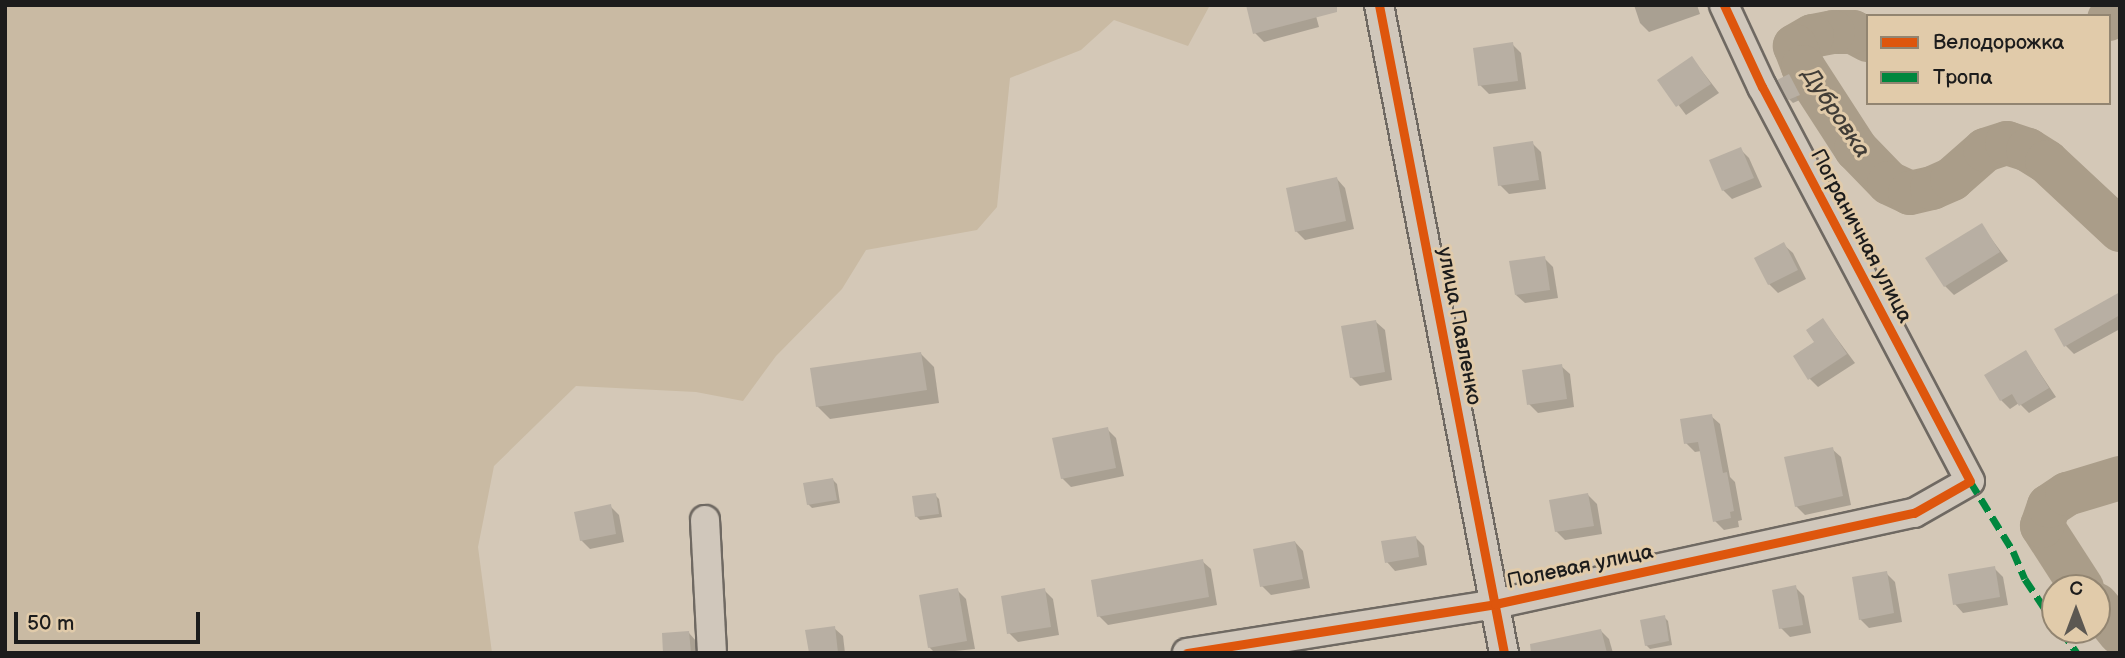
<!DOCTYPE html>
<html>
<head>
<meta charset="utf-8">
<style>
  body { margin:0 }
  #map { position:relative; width:2125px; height:658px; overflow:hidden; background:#d4c8b7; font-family:"Balsamiq Sans",sans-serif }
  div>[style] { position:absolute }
  .green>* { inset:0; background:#c9baa3 }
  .shadow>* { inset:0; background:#0003 }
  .river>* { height:44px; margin:-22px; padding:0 22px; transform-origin:22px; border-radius:22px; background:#aa9d89 }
  .building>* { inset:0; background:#b8afa3 }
  .roads { filter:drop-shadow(2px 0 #6f6962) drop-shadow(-2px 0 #6f6962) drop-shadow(0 2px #6f6962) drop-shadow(0 -2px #6f6962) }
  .minor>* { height:28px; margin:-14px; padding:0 14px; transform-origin:14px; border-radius:14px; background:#d0c7bb }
  .quiet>* { height:7px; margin-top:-3.5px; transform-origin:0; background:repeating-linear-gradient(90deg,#00873e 0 14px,transparent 0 21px) }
  .cycleway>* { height:9px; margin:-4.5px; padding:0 4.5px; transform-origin:4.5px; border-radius:4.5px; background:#de560d }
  span { translate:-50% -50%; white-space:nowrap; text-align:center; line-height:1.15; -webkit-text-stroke:6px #e1cbaa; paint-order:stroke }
  .street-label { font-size:21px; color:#1c1c1c }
  .water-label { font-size:23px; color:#413d37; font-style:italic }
  .frame { position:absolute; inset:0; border:7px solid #1c1c1c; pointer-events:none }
  .legend { position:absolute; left:1866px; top:14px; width:245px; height:91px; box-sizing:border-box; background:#e1cbaa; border:2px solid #928571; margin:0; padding:9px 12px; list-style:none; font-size:21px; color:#1c1c1c }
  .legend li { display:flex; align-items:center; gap:14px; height:35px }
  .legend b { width:35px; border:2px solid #928571 }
  .north { position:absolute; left:2041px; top:574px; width:70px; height:70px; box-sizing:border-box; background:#e1cbaa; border:2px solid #928571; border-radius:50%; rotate:0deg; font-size:19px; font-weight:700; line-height:28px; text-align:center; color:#1c1c1c }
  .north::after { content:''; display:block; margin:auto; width:24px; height:32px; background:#5c5852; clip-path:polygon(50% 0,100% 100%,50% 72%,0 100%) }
  .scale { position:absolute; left:14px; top:612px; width:186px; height:32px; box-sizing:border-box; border:4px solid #1c1c1c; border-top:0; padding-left:9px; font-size:21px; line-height:24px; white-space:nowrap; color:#1c1c1c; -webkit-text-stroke:5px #e1cbaa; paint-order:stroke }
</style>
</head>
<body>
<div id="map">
  <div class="green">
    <div style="clip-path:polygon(5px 5px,1210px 5px,1188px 46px,1114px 20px,1081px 50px,1010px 78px,997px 207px,977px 230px,866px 250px,842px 289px,776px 356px,743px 401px,696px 392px,576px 386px,494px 466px,478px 547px,492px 653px,5px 653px)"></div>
  </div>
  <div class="shadow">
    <div style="clip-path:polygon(1313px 5px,1319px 27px,1264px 42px,1255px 33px)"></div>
    <div style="clip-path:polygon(1634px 5px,1697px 5px,1700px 14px,1649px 32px,1640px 23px)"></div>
    <div style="clip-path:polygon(1512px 44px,1521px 53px,1526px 89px,1489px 94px,1480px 85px)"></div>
    <div style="clip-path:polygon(1692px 58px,1719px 93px,1686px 115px,1660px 80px)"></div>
    <div style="clip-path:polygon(1789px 76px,1802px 99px,1793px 103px,1789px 99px)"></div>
    <div style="clip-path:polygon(1532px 143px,1541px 152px,1546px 189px,1509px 194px,1500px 185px)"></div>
    <div style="clip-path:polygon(1740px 149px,1749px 158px,1762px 187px,1732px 199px,1723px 190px)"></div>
    <div style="clip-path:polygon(1337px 179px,1345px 188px,1354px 229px,1305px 240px,1296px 231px)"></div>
    <div style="clip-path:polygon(1981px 225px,2008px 261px,1954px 295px,1945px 286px)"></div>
    <div style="clip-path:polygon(1784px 245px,1793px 253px,1806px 279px,1778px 293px,1769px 284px)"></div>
    <div style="clip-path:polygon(1544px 258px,1553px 267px,1558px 298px,1525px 303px,1516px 295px)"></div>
    <div style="clip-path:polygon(2120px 298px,2120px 329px,2074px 354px,2065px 345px)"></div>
    <div style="clip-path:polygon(1823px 320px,1855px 363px,1818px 387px,1809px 378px)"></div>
    <div style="clip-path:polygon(1376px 322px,1385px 330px,1392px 380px,1360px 386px,1351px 377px)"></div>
    <div style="clip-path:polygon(2026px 352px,2056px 397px,2029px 413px,2019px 403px,2010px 409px,2001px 400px)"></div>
    <div style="clip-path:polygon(921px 354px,934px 367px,939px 403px,830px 419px,817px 406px)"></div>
    <div style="clip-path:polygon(1561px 366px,1570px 374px,1574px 407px,1538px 413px,1529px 404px)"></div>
    <div style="clip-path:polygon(1711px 416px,1720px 424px,1730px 477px,1735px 482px,1742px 520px,1738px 521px,1739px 527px,1724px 530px,1715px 521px,1701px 451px,1695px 452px,1686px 443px)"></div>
    <div style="clip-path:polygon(1107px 429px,1116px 438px,1124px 476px,1071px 487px,1062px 478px)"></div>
    <div style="clip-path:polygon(1832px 449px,1841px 457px,1851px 505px,1805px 515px,1796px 506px)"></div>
    <div style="clip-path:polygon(833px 480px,837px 484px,840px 503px,812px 508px,808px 504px)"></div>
    <div style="clip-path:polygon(935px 495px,939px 499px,942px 517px,920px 520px,916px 516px)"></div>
    <div style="clip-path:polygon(1588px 495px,1597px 504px,1602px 534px,1565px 540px,1556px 531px)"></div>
    <div style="clip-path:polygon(610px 506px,619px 515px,624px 542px,590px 549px,581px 540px)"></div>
    <div style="clip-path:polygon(1415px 537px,1424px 546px,1427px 565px,1395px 571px,1387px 562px)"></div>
    <div style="clip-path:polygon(1295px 542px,1303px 551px,1310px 588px,1271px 595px,1262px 586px)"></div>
    <div style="clip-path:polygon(1202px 561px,1211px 569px,1217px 605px,1108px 625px,1099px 616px)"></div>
    <div style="clip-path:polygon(1994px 568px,2003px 577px,2008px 605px,1963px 613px,1955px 604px)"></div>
    <div style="clip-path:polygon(1886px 573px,1895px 582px,1902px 622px,1869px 628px,1860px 619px)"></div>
    <div style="clip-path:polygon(1795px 587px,1804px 596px,1811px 633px,1790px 637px,1781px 628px)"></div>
    <div style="clip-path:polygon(957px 590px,966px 599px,975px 649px,935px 653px,929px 647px)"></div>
    <div style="clip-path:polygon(1044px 590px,1053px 599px,1059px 635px,1018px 642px,1009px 633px)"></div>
    <div style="clip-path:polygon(1664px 617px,1668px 621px,1672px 645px,1650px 649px,1646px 645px)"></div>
    <div style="clip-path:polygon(834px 628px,843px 636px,845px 653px,810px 653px)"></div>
    <div style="clip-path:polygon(1601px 631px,1609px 639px,1613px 653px,1557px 653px)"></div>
    <div style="clip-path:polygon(689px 633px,697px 642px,698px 653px,665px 653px)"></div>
  </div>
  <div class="river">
    <div style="left:2109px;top:19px;width:14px;rotate:-39deg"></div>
    <div style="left:1868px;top:40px;width:17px;rotate:-152deg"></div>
    <div style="left:1853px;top:32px;width:20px;rotate:180deg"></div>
    <div style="left:1833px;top:32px;width:21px;rotate:169deg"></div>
    <div style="left:1812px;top:36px;width:20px;rotate:150deg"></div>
    <div style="left:1795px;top:46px;width:22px;rotate:69deg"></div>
    <div style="left:1803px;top:67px;width:98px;rotate:57.1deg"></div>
    <div style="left:1856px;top:149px;width:47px;rotate:45.9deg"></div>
    <div style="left:1889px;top:183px;width:23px;rotate:25deg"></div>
    <div style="left:1910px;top:193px;width:23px;rotate:-13deg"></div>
    <div style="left:1932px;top:188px;width:22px;rotate:-24deg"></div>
    <div style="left:1952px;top:179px;width:44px;rotate:-41.3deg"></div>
    <div style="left:1985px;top:150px;width:23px;rotate:-18deg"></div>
    <div style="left:2007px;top:143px;width:22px;rotate:18deg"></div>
    <div style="left:2028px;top:150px;width:22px;rotate:32deg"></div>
    <div style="left:2047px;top:162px;width:100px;rotate:43deg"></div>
    <div style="left:2082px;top:588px;width:74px;rotate:-122.8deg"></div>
    <div style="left:2042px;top:526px;width:21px;rotate:-71deg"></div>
    <div style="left:2049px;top:506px;width:22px;rotate:-34deg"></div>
    <div style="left:2067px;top:494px;width:55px;rotate:-16.8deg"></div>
    <div style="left:2097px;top:605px;width:36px;rotate:51deg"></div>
  </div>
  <div class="building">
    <div style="clip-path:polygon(1246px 5px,1337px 5px,1337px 12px,1253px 34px)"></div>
    <div style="clip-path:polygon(1513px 42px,1518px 81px,1478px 86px,1473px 48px)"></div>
    <div style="clip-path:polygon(1692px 56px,1711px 84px,1676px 107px,1657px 80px)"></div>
    <div style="clip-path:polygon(1789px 74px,1800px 95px,1788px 100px,1777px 80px)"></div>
    <div style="clip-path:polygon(1533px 141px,1539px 180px,1498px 186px,1493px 147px)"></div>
    <div style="clip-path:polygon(1741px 147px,1754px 178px,1722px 191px,1709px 160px)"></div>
    <div style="clip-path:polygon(1337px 177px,1346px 221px,1295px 232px,1286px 188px)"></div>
    <div style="clip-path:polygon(1982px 223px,2000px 252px,1944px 287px,1925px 258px)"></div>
    <div style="clip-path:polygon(1784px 242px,1798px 270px,1768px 285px,1754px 258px)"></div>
    <div style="clip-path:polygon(1545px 256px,1550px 290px,1515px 295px,1509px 261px)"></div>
    <div style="clip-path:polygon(2120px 292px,2120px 315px,2064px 347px,2054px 329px)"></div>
    <div style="clip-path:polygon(1823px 318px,1847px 354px,1808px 380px,1793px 356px,1814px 342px,1806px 330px)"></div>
    <div style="clip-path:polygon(1376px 320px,1385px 372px,1350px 378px,1341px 326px)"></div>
    <div style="clip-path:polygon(2026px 350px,2049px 388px,2019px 406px,2012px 394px,2000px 401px,1984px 375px)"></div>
    <div style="clip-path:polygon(921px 352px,927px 390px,816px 407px,810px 368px)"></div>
    <div style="clip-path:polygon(1562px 364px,1567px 399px,1527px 405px,1522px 370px)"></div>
    <div style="clip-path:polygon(1712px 414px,1723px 473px,1727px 472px,1734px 511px,1730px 512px,1731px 518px,1713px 522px,1698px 442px,1684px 444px,1680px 419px)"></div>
    <div style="clip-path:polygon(1108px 427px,1116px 468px,1061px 479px,1052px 438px)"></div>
    <div style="clip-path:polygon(1833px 447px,1843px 496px,1795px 507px,1784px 457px)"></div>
    <div style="clip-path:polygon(833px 478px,837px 500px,807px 505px,803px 483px)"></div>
    <div style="clip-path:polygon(936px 493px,939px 514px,915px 517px,912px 496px)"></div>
    <div style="clip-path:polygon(1588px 493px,1594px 526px,1555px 532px,1549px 500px)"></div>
    <div style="clip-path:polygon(611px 504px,616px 534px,580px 541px,574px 512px)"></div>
    <div style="clip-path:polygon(1416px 536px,1419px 557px,1385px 563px,1381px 541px)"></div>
    <div style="clip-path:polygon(1295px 541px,1303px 579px,1260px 587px,1253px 549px)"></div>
    <div style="clip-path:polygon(1203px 559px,1209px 597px,1097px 617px,1091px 580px)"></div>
    <div style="clip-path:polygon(1995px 566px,2000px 597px,1953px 605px,1948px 574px)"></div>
    <div style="clip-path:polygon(1887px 571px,1894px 613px,1859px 620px,1852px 577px)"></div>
    <div style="clip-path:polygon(1796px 585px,1803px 625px,1779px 629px,1772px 590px)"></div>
    <div style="clip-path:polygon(958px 588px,967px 641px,928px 648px,919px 595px)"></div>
    <div style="clip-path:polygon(1045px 588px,1051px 627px,1007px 634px,1001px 596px)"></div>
    <div style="clip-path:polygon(1665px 615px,1669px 641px,1645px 646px,1640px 620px)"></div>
    <div style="clip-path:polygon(835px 626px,838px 653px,809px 653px,805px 630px)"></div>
    <div style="clip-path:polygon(1601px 629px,1607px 653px,1531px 653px,1530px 644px)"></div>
    <div style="clip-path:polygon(689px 631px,691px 653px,663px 653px,662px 633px)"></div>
  </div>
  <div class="roads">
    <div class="minor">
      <div style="left:1379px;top:5px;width:660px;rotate:79.08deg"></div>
      <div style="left:705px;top:520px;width:133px;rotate:87deg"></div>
      <div style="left:1187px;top:653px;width:312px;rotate:-9deg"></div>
      <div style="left:1495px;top:604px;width:429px;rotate:-12.3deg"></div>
      <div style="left:1914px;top:513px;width:64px;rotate:-29.7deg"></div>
      <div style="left:1970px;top:481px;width:446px;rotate:-117.8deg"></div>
      <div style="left:1762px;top:87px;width:90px;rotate:-114.9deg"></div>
    </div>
  </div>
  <div class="quiet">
    <div style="left:1970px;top:481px;width:82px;rotate:58.4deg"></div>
    <div style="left:2013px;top:551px;width:30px;rotate:67deg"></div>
    <div style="left:2025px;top:579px;width:54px;rotate:56.3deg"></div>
    <div style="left:2061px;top:630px;width:28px;rotate:55deg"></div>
  </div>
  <div class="cycleway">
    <div style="left:1379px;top:5px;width:660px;rotate:79.08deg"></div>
    <div style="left:1187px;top:653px;width:312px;rotate:-9deg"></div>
    <div style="left:1495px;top:604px;width:429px;rotate:-12.3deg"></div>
    <div style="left:1914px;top:513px;width:64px;rotate:-29.7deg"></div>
    <div style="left:1970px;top:481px;width:446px;rotate:-117.8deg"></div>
    <div style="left:1762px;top:87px;width:90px;rotate:-114.9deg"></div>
  </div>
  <div class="street-label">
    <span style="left:1861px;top:236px;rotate:62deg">Пограничная улица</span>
    <span style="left:1459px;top:326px;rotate:79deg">улица Павленко</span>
    <span style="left:1580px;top:567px;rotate:-12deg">Полевая улица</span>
  </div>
  <div class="water-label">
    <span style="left:1836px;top:113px;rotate:56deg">Дубровка</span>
  </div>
  <div class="frame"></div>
  <ul class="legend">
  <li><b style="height:9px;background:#de560d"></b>Велодорожка</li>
  <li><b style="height:9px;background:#00873e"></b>Тропа</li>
  </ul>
  <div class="north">С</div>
  <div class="scale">50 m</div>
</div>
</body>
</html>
